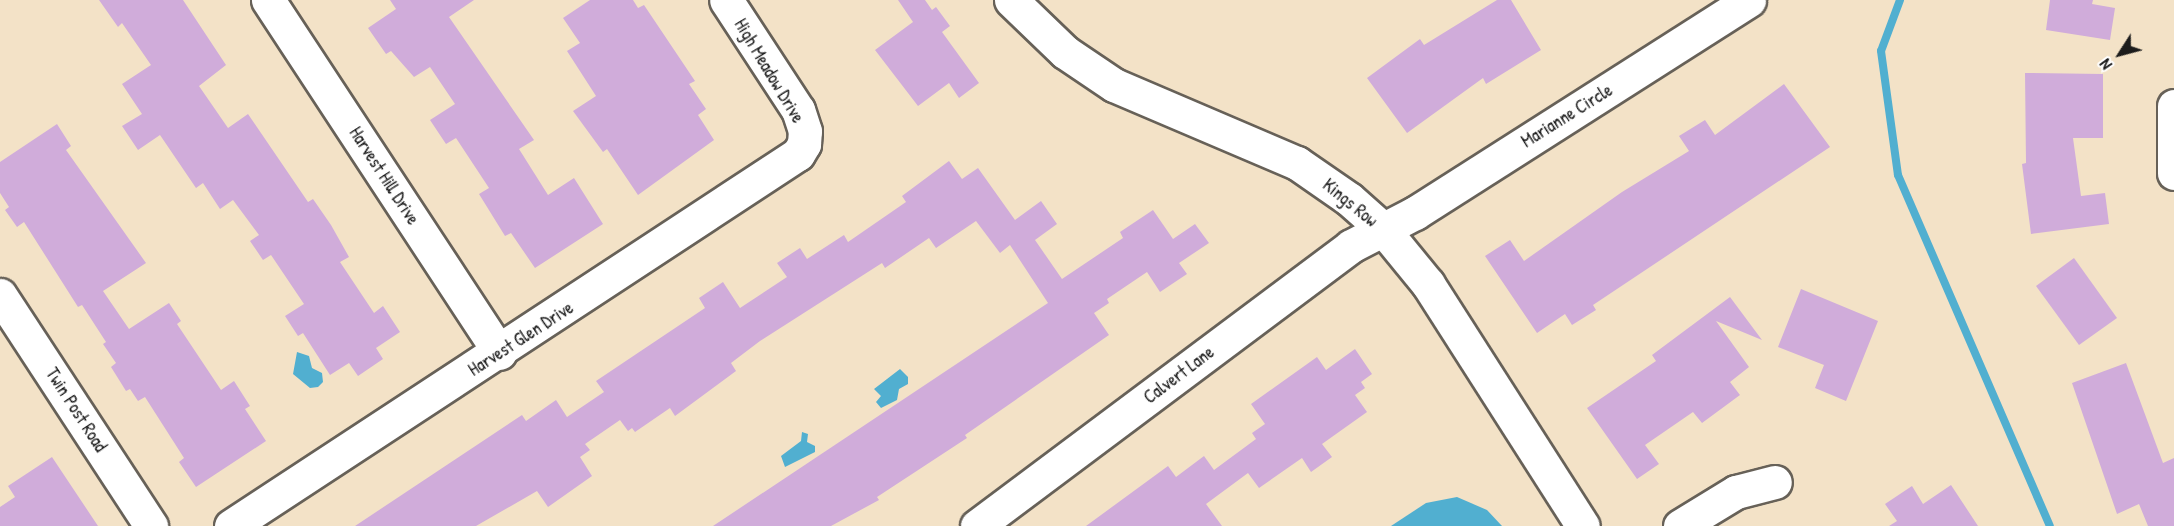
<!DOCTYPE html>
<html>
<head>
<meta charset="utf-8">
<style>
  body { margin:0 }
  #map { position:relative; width:2174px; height:526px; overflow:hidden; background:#f3e2c7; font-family:"Patrick Hand",sans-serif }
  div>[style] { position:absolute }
  .water>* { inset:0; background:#51afd0 }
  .stream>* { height:8px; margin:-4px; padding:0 4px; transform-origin:4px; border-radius:4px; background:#51afd0 }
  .building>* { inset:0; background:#d0acda }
  .roads { filter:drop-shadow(2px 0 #676158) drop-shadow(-2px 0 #676158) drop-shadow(0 2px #676158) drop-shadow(0 -2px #676158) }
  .minor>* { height:33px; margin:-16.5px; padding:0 16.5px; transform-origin:16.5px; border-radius:16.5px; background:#fff }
  .tertiary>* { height:33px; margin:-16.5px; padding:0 16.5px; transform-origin:16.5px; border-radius:16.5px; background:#fff }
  span { translate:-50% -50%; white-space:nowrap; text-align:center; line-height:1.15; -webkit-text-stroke:5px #fff; paint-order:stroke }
  .street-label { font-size:18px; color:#1c1c1c }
  .north { position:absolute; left:2090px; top:24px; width:60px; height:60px; -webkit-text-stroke:4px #fff; paint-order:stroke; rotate:234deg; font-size:16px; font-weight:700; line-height:24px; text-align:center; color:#1c1c1c }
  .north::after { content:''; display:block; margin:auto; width:21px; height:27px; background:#1c1c1c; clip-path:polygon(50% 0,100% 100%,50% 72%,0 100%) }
</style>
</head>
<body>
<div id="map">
  <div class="water">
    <div style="clip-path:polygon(297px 352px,309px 356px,312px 368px,322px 373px,323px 382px,318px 387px,310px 388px,293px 374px)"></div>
    <div style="clip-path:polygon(900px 369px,908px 377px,908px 384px,899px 389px,897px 400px,881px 408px,876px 402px,881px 396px,874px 389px)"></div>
    <div style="clip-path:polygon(802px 432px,808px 434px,807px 442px,815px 446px,815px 452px,785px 467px,781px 456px,801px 441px)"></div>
    <div style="clip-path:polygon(1457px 497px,1487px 510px,1502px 526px,1391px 526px,1426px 503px)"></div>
  </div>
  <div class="stream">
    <div style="left:1900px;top:0;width:54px;rotate:110.4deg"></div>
    <div style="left:1881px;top:51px;width:125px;rotate:82.2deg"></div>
    <div style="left:1898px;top:175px;width:382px;rotate:66.6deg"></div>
  </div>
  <div class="building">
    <div style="clip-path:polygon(99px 0,183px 0,226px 65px,199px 86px,228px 128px,248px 114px,308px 202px,313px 199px,331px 225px,349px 257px,340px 262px,374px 313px,383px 306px,400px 332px,376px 348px,383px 359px,358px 376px,349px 363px,330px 375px,303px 333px,298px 336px,285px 316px,304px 304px,271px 255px,263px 260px,250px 241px,259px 235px,233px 200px,220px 209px,203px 183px,196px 188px,160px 135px,138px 150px,122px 126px,142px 114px,122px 84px,151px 65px,122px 23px,118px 27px)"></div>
    <div style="clip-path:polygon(390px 0,474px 0,449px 17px,534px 140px,519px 149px,548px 195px,574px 178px,603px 224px,535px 268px,511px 233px,505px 236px,479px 194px,489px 188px,456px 138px,446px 144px,430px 120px,455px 104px,430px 67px,414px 77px,391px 51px,386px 54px,368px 28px,396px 9px)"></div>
    <div style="clip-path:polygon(590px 0,633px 0,638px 8px,644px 5px,695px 81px,689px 84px,706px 109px,698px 115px,714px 140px,638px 195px,607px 149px,603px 152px,573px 111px,596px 96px,567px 51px,580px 43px,563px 18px)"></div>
    <div style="clip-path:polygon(898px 0,925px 0,932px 10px,936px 7px,950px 26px,942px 32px,979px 83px,959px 98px,949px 83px,918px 106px,875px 50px,913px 22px)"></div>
    <div style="clip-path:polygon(1497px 0,1511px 0,1541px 50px,1486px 84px,1483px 78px,1407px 133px,1367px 78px,1420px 39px,1424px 45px)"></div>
    <div style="clip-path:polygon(2050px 0,2093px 0,2092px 4px,2115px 8px,2110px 40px,2046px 30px)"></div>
    <div style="clip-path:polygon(2025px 73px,2103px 74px,2103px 138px,2073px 138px,2081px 196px,2105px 193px,2109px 224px,2031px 234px,2022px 164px,2026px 163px)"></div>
    <div style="clip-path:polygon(1784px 84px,1830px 147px,1593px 305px,1596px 310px,1572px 325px,1565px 314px,1537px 333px,1485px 256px,1510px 240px,1524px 261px,1622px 192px,1689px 151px,1679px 136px,1705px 120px,1715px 135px)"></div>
    <div style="clip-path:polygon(57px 124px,71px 146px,66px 150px,146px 263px,103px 291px,129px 329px,169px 303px,181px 321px,177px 324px,221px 390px,234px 381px,250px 406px,245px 409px,266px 441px,196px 487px,179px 462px,184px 458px,145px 397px,138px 401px,130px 389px,126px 391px,111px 367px,116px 363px,103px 344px,106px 342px,82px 305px,78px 307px,24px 222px,17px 227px,5px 210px,9px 207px,0 193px,0 162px)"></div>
    <div style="clip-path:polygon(949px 161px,962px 179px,978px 168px,1015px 220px,1041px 201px,1057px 224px,1035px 240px,1062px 279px,1123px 238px,1120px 232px,1153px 210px,1173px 239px,1195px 224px,1209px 243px,1179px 263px,1187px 274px,1160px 292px,1147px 272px,1107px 299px,1109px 303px,1094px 313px,1109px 335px,965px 435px,967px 438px,877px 497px,879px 500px,831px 526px,713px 526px,1048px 303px,1010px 245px,1000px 253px,976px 221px,936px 248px,929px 238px,885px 268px,882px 263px,760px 341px,731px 363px,736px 371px,675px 416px,670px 408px,635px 432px,632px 428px,628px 431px,620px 420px,585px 444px,590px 450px,580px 457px,592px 476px,548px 507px,537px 491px,476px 526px,355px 526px,522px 415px,526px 421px,556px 400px,567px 417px,604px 392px,596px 381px,705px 308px,699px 298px,723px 282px,740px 308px,787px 277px,777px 263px,800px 248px,807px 259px,844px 235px,848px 242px,906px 202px,902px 196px)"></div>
    <div style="clip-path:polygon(2074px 258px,2117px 318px,2079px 345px,2036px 286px)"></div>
    <div style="clip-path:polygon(1801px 289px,1878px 321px,1846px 401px,1815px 388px,1824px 365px,1778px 347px)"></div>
    <div style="clip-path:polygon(1730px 297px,1762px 340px,1716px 321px,1749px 367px,1730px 382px,1740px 395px,1702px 423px,1693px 412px,1645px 445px,1659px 464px,1637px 479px,1587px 408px,1656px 361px,1652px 355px)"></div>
    <div style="clip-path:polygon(1355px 349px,1372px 374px,1361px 382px,1365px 388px,1355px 395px,1367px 412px,1322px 444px,1332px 457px,1311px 472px,1302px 458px,1259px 488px,1248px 473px,1206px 504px,1222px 526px,1086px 526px,1168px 466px,1176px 477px,1204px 456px,1214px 470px,1256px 439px,1252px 433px,1265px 424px,1251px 404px,1317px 357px,1326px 370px)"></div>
    <div style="clip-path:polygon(2126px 363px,2163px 463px,2174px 458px,2174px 526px,2148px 526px,2139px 504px,2117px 514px,2072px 383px)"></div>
    <div style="clip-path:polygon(52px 457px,98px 526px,0 526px,0 507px,15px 497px,8px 486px)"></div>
    <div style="clip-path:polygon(1951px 485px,1978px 526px,1889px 526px,1897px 521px,1885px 504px,1912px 486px,1923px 504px)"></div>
  </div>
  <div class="roads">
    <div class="minor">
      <div style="left:268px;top:0;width:422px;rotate:56.7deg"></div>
      <div style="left:0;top:295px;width:276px;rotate:56.8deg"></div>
      <div style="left:231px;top:526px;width:678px;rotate:-33.27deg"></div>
      <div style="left:798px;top:154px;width:12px;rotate:-59deg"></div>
      <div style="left:804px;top:144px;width:13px;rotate:-86deg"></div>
      <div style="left:805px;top:131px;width:22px;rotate:-108deg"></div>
      <div style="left:798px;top:110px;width:131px;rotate:-123.2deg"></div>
      <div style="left:977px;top:526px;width:467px;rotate:-36.8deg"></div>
      <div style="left:1351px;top:246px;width:72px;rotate:-27.3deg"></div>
      <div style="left:1415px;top:213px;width:396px;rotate:-32.5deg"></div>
      <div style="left:1680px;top:526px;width:66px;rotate:-31.3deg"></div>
      <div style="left:1736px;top:492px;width:40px;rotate:-14.4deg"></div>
    </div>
    <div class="tertiary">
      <div style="left:1011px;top:0;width:75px;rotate:43.9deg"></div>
      <div style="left:1065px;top:52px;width:59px;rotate:34deg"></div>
      <div style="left:1114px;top:85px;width:199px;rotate:23.1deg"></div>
      <div style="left:1297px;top:163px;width:63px;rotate:34.7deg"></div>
      <div style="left:1349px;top:199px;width:45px;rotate:41.4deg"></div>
      <div style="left:1383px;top:229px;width:71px;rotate:50.7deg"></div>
      <div style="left:1428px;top:284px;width:287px;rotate:57.4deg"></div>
      <div style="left:2174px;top:106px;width:67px;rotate:90deg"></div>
    </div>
  </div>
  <div class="street-label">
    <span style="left:769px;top:71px;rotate:59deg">High Meadow Drive</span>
    <span style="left:1567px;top:116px;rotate:-32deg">Marianne Circle</span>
    <span style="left:384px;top:176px;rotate:57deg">Harvest Hill Drive</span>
    <span style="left:1350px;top:203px;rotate:39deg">Kings Row</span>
    <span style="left:521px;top:339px;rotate:-33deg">Harvest Glen Drive</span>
    <span style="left:1179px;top:375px;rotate:-37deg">Calvert Lane</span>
    <span style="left:76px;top:410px;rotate:57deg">Twin Post Road</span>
  </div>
  <div class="north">N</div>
</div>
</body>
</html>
